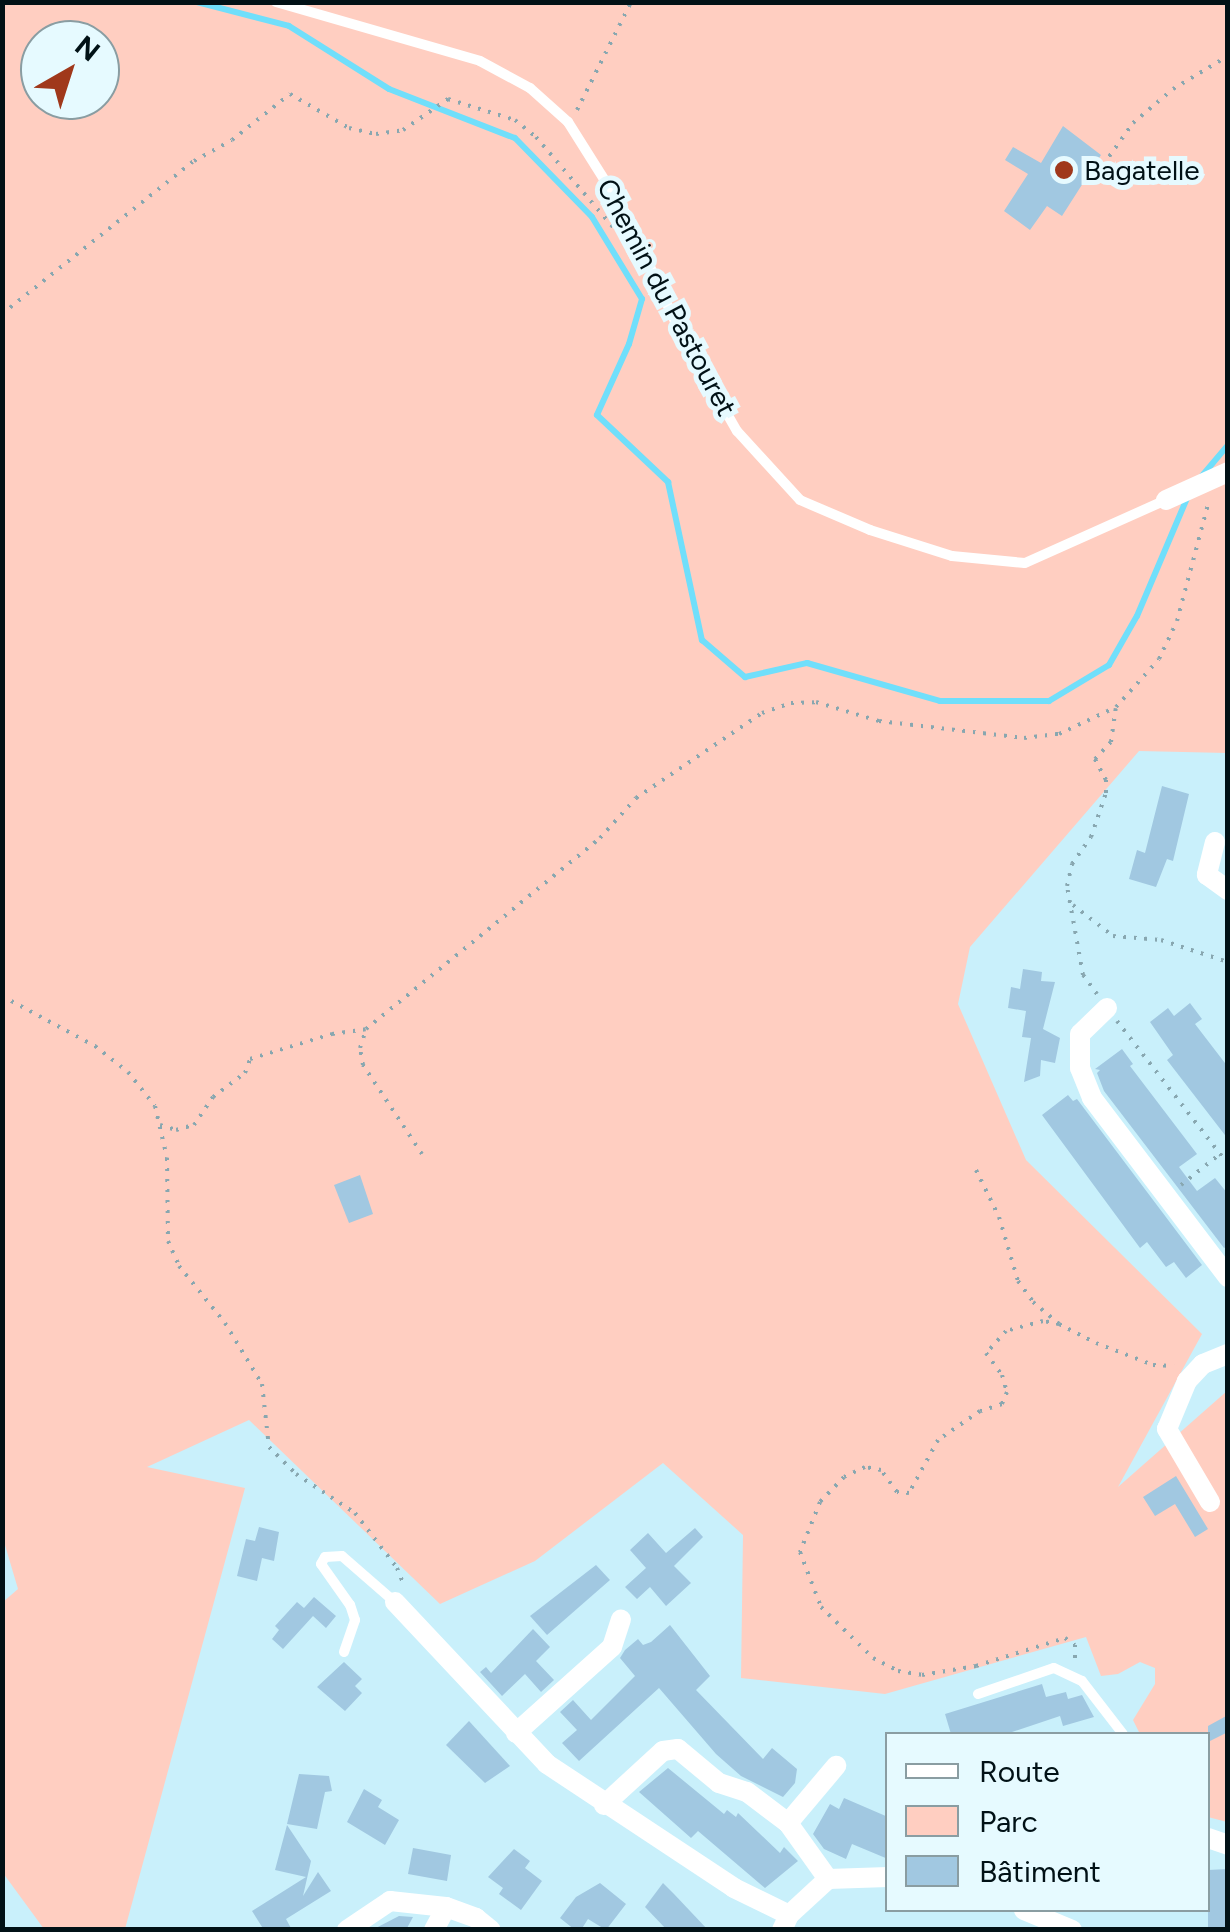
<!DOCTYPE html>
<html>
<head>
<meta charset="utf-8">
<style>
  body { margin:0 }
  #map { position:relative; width:1230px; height:1932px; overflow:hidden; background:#c9f0fb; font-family:Figtree,sans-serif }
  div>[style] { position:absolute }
  .green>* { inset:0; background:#ffcec1 }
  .stream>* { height:6px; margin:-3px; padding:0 3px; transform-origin:3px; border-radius:3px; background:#70dffb }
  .building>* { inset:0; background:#a1c8e1 }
  .path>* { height:4px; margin-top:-2px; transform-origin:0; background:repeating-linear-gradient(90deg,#88a7b0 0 2.5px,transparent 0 10.5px) }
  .lane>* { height:10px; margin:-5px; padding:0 5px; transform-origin:5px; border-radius:5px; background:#fff }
  .street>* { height:20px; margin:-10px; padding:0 10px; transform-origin:10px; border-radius:10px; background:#fff }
  .dots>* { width:28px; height:28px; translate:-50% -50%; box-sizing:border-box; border:5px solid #e6faff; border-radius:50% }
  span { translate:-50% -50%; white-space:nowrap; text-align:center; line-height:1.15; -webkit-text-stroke:10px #e6faff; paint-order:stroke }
  .poi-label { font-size:28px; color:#011116 }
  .left { translate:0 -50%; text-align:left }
  .street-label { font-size:28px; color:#011116 }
  .frame { position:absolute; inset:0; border:5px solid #011116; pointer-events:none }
  .legend { position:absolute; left:885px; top:1732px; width:325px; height:180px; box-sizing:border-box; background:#e6faff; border:2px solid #8a9da2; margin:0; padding:12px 18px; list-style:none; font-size:30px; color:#011116 }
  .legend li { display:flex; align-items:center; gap:20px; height:50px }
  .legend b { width:50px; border:2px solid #8a9da2 }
  .north { position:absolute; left:20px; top:20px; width:100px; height:100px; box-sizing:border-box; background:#e6faff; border:2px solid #8a9da2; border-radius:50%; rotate:39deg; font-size:28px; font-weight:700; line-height:40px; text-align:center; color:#011116 }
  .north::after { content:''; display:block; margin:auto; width:35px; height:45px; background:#a0381b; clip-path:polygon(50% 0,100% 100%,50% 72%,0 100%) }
</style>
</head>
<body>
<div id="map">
  <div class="green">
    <div style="clip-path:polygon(evenodd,2px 3px,1227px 3px,1227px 753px,1139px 751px,970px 947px,958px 1004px,1026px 1160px,1202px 1334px,1118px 1487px,1227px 1391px,1227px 1822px,1208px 1817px,1208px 1734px,1140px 1734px,1133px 1720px,1155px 1684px,1155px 1668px,1140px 1662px,1118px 1674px,1101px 1676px,1086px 1637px,885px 1694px,741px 1678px,743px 1535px,663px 1463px,535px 1561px,440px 1604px,249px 1420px,147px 1467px,245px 1488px,125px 1929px,44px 1929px,3px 1873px,3px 1602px,18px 1589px,2px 1535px,2px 3px,40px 40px,100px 40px,100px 100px,40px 100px,40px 40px)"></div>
  </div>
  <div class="stream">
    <div style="left:197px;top:2px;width:95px;rotate:14.6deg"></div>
    <div style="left:289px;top:26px;width:118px;rotate:32.2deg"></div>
    <div style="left:389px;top:89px;width:135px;rotate:21.3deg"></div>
    <div style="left:515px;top:138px;width:110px;rotate:45.7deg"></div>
    <div style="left:592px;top:217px;width:96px;rotate:58.6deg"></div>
    <div style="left:642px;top:299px;width:47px;rotate:106.1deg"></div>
    <div style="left:629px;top:344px;width:78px;rotate:114.3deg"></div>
    <div style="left:597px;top:415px;width:98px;rotate:43.3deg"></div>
    <div style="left:668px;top:482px;width:162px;rotate:77.9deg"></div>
    <div style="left:702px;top:640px;width:57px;rotate:40.7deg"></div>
    <div style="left:745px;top:677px;width:64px;rotate:-12.7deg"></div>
    <div style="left:807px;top:663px;width:138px;rotate:15.9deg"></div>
    <div style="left:940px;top:701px;width:109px"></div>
    <div style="left:1049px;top:701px;width:70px;rotate:-31deg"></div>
    <div style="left:1109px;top:665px;width:56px;rotate:-60.3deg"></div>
    <div style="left:1137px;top:616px;width:130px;rotate:-67deg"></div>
    <div style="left:1201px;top:477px;width:42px;rotate:-49.8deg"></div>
  </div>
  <div class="building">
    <div style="clip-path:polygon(1063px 126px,1101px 155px,1062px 216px,1047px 206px,1030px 230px,1004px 211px,1028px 174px,1005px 160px,1013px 147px,1041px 163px)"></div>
    <div style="clip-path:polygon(1162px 786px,1189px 794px,1173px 861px,1167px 859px,1156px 887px,1129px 879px,1137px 850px,1145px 853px)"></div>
    <div style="clip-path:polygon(1023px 969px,1042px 972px,1041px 981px,1055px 982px,1043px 1029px,1060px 1038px,1055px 1063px,1041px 1060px,1040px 1076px,1024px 1082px,1031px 1038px,1022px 1037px,1026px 1011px,1008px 1008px,1011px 987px,1020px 989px)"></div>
    <div style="clip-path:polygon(1190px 1003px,1202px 1019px,1195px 1024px,1228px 1067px,1228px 1139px,1167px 1060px,1173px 1055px,1150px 1022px,1168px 1008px,1174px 1016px)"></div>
    <div style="clip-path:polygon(1122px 1049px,1133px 1064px,1130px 1066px,1197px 1154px,1179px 1167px,1197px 1191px,1215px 1178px,1228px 1194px,1228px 1246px,1224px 1248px,1104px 1091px,1097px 1073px,1100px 1070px,1095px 1069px)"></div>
    <div style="clip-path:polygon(1068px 1095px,1073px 1101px,1077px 1099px,1202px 1265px,1186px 1278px,1174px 1262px,1166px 1267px,1147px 1242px,1140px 1248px,1042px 1115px)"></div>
    <div style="clip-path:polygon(360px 1175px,373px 1214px,349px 1223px,334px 1185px)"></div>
    <div style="clip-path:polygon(1176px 1476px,1208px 1529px,1195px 1537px,1175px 1504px,1155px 1516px,1143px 1497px)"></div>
    <div style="clip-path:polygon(259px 1527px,279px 1532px,274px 1561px,262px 1558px,257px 1581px,237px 1576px,246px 1539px,255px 1541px)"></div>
    <div style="clip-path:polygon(695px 1528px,703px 1537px,674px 1566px,691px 1583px,666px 1606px,650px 1587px,637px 1599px,625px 1587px,646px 1568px,630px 1550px,648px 1533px,666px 1553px)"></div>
    <div style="clip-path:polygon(596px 1565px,610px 1580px,547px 1635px,530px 1616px)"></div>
    <div style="clip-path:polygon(314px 1597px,336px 1616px,326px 1628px,313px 1616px,283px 1649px,272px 1639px,279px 1630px,275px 1626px,297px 1602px,304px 1608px)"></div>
    <div style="clip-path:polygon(670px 1625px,710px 1676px,696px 1690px,763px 1759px,772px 1748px,797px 1769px,795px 1783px,783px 1797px,741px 1776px,716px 1754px,659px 1688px,579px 1761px,562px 1743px,577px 1730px,560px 1712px,573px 1700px,591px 1720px,635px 1676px,620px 1658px,625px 1650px,638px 1639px,643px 1645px,651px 1642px)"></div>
    <div style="clip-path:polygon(533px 1629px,550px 1647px,536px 1661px,554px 1680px,541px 1692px,525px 1674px,502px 1696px,480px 1672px,486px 1667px,491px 1673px)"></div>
    <div style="clip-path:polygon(344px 1662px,362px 1679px,355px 1686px,362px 1693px,345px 1711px,317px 1687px)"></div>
    <div style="clip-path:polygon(1042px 1684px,1046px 1697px,1066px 1692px,1068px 1699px,1082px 1695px,1094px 1717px,1063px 1726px,1060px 1716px,1006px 1734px,951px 1734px,945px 1714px)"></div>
    <div style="clip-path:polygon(1228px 1715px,1228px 1732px,1208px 1742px,1208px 1726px)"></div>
    <div style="clip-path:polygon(469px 1721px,510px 1766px,485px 1783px,446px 1745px)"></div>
    <div style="clip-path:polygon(668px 1768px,724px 1814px,727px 1810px,736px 1817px,738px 1813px,780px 1853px,784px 1847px,798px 1861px,765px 1888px,698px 1831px,691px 1838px,639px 1792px)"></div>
    <div style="clip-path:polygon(299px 1774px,329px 1776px,332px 1791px,325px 1792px,317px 1829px,287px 1824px)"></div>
    <div style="clip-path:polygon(364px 1789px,382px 1800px,378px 1807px,399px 1820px,385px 1845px,347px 1822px)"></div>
    <div style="clip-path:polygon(844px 1798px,888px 1817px,888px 1859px,852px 1844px,846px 1859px,824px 1849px,813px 1834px,830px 1804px,839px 1809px)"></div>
    <div style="clip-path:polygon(287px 1825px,311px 1861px,303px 1896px,318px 1872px,331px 1891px,286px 1919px,292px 1930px,264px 1930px,252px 1911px,306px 1877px,275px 1870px)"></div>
    <div style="clip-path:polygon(413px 1848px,451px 1855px,447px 1881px,408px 1874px)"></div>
    <div style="clip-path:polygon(514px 1849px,530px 1861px,525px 1868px,542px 1881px,521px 1910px,499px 1894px,503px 1888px,488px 1877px)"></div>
    <div style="clip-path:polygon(1228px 1869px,1226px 1930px,1208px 1930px,1208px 1870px)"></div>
    <div style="clip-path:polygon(600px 1883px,626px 1904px,606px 1930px,588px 1919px,581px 1930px,575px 1930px,560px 1918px,576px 1897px)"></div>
    <div style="clip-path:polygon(663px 1883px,674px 1894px,708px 1930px,667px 1930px,645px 1907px)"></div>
    <div style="clip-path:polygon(399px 1916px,413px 1917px,406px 1930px,372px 1930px)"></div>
  </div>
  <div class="path">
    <div style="left:577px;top:110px;width:121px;rotate:-63.4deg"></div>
    <div style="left:1091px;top:182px;width:72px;rotate:-54.6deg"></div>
    <div style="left:1133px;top:123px;width:52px;rotate:-40.4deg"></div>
    <div style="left:1173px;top:89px;width:64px;rotate:-31deg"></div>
    <div style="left:2px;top:314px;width:246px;rotate:-38.6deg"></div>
    <div style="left:194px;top:161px;width:43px;rotate:-28.9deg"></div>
    <div style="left:232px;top:140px;width:74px;rotate:-38.4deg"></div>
    <div style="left:290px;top:94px;width:68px;rotate:30deg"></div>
    <div style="left:349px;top:128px;width:28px;rotate:13deg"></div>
    <div style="left:376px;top:134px;width:27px;rotate:-8deg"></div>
    <div style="left:403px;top:130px;width:55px;rotate:-34.6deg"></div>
    <div style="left:448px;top:99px;width:70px;rotate:17.4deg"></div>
    <div style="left:515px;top:120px;width:27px;rotate:39deg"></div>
    <div style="left:536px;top:137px;width:126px;rotate:49.5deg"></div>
    <div style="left:1073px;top:905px;width:51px;rotate:37.8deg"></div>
    <div style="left:1113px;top:936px;width:48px;rotate:4.8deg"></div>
    <div style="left:1161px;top:940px;width:71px;rotate:18.2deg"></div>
    <div style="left:1097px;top:994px;width:24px;rotate:-126deg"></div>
    <div style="left:1083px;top:975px;width:90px;rotate:-100.2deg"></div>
    <div style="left:1067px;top:886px;width:23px;rotate:-77deg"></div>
    <div style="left:1072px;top:864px;width:33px;rotate:-55deg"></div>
    <div style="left:1091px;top:837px;width:46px;rotate:-71.2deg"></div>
    <div style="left:1106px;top:793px;width:13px;rotate:-90deg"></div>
    <div style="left:1106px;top:780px;width:24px;rotate:-118deg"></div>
    <div style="left:1095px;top:759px;width:23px;rotate:-47deg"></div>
    <div style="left:1111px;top:742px;width:34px;rotate:-82deg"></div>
    <div style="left:2px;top:996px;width:106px;rotate:28.3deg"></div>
    <div style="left:95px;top:1046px;width:42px;rotate:38.2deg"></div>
    <div style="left:128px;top:1072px;width:43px;rotate:51.5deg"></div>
    <div style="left:155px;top:1106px;width:53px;rotate:77deg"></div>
    <div style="left:167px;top:1158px;width:83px;rotate:89.3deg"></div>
    <div style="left:168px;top:1241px;width:27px;rotate:66deg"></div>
    <div style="left:179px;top:1266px;width:73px;rotate:51.1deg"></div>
    <div style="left:225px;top:1323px;width:71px;rotate:58.8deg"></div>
    <div style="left:262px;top:1384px;width:63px;rotate:83.7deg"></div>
    <div style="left:269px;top:1447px;width:38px;rotate:45deg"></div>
    <div style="left:296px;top:1474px;width:71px;rotate:33.5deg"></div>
    <div style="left:355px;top:1513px;width:69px;rotate:52.6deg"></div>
    <div style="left:397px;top:1568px;width:18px;rotate:68deg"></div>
    <div style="left:1117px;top:1021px;width:181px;rotate:52.2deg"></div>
    <div style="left:160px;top:1125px;width:17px;rotate:17deg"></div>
    <div style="left:176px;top:1130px;width:19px;rotate:-16deg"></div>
    <div style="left:194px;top:1125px;width:34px;rotate:-56deg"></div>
    <div style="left:213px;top:1097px;width:40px;rotate:-37deg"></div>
    <div style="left:245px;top:1073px;width:15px;rotate:-70deg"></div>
    <div style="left:250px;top:1059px;width:86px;rotate:-17deg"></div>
    <div style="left:332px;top:1034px;width:34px;rotate:-8deg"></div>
    <div style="left:422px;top:1154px;width:107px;rotate:-123.5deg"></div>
    <div style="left:363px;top:1065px;width:17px;rotate:-100deg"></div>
    <div style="left:360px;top:1048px;width:20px;rotate:-72deg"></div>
    <div style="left:366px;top:1029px;width:302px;rotate:-39.2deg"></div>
    <div style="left:600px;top:838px;width:54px;rotate:-48deg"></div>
    <div style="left:636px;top:798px;width:152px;rotate:-34deg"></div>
    <div style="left:762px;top:713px;width:31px;rotate:-19deg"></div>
    <div style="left:791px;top:703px;width:25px;rotate:-2deg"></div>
    <div style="left:816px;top:702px;width:66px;rotate:16.8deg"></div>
    <div style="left:879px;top:721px;width:146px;rotate:6.7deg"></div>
    <div style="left:1024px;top:738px;width:35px;rotate:-7deg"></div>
    <div style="left:1059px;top:734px;width:63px;rotate:-25.3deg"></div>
    <div style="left:1116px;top:707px;width:64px;rotate:-48.1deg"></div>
    <div style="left:1159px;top:659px;width:42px;rotate:-64.7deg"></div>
    <div style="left:1177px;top:621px;width:124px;rotate:-75.1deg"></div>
    <div style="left:976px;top:1170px;width:52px;rotate:63.9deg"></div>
    <div style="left:999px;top:1217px;width:67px;rotate:73.5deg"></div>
    <div style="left:1018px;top:1281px;width:26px;rotate:54deg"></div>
    <div style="left:1033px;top:1302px;width:34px;rotate:40deg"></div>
    <div style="left:1059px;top:1324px;width:42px;rotate:27.2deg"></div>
    <div style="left:1096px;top:1343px;width:61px;rotate:21.1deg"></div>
    <div style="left:1153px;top:1365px;width:21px;rotate:3deg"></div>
    <div style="left:1181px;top:1185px;width:50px;rotate:-38.5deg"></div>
    <div style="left:1059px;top:1324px;width:16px;rotate:-169deg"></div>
    <div style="left:1043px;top:1321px;width:38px;rotate:165deg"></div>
    <div style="left:1006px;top:1331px;width:30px;rotate:132deg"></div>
    <div style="left:986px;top:1353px;width:27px;rotate:54deg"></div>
    <div style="left:1002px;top:1375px;width:18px;rotate:74deg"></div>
    <div style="left:1007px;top:1392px;width:13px;rotate:113deg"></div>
    <div style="left:1002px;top:1404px;width:23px;rotate:162deg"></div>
    <div style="left:980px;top:1411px;width:51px;rotate:145.4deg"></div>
    <div style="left:938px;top:1440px;width:60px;rotate:118.7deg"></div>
    <div style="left:909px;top:1493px;width:12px;rotate:-175deg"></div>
    <div style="left:897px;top:1492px;width:27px;rotate:-126deg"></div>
    <div style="left:881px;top:1470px;width:16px;rotate:-169deg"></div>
    <div style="left:865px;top:1467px;width:23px;rotate:155deg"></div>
    <div style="left:844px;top:1477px;width:35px;rotate:134deg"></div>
    <div style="left:820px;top:1502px;width:54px;rotate:111.8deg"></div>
    <div style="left:800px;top:1552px;width:59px;rotate:69.1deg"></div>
    <div style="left:821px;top:1607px;width:73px;rotate:44.4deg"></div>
    <div style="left:873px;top:1658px;width:28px;rotate:27deg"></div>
    <div style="left:898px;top:1671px;width:24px;rotate:9deg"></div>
    <div style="left:922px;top:1675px;width:55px;rotate:-9.5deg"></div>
    <div style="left:976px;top:1666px;width:93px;rotate:-17.5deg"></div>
    <div style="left:1065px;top:1638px;width:12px;rotate:35deg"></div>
    <div style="left:1075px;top:1645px;width:18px;rotate:90deg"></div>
  </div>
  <div class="lane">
    <div style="left:276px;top:2px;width:212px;rotate:16.1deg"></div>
    <div style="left:480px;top:61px;width:57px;rotate:28.4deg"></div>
    <div style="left:530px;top:88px;width:51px;rotate:41.8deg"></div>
    <div style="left:568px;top:122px;width:109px;rotate:57.8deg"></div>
    <div style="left:626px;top:214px;width:123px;rotate:65.5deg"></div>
    <div style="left:677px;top:326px;width:121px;rotate:60.3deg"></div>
    <div style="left:737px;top:431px;width:93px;rotate:47.6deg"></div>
    <div style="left:800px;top:500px;width:76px;rotate:23.2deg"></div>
    <div style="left:870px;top:530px;width:86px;rotate:17.6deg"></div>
    <div style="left:952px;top:556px;width:73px;rotate:5.5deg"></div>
    <div style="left:1025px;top:563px;width:154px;rotate:-24.1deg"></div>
    <div style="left:344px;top:1652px;width:34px;rotate:-71deg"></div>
    <div style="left:355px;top:1620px;width:16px;rotate:-108deg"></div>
    <div style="left:350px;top:1605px;width:50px;rotate:-125.3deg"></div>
    <div style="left:321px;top:1564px;width:8px;rotate:-60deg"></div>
    <div style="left:325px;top:1557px;width:17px;rotate:-3deg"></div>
    <div style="left:342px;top:1556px;width:70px;rotate:41deg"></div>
    <div style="left:978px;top:1694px;width:80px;rotate:-18.9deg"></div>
    <div style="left:1054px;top:1668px;width:31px;rotate:25deg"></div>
    <div style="left:1082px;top:1681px;width:67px;rotate:52.3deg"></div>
  </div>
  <div class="street">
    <div style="left:1166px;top:500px;width:68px;rotate:-24.3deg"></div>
    <div style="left:1215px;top:842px;width:34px;rotate:104deg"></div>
    <div style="left:1207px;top:875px;width:26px;rotate:36deg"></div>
    <div style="left:1107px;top:1008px;width:37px;rotate:136deg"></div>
    <div style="left:1080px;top:1034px;width:34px;rotate:90deg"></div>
    <div style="left:1080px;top:1068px;width:32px;rotate:68deg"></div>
    <div style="left:1092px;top:1098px;width:225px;rotate:52.8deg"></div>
    <div style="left:1210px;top:1502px;width:85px;rotate:-120.5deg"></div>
    <div style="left:1167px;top:1429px;width:52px;rotate:-67.4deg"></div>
    <div style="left:1187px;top:1381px;width:23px;rotate:-47deg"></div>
    <div style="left:1203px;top:1364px;width:27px;rotate:-22deg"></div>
    <div style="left:395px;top:1602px;width:222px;rotate:46.8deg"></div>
    <div style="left:547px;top:1764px;width:224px;rotate:33.5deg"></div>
    <div style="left:734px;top:1888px;width:61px;rotate:26.1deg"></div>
    <div style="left:516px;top:1733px;width:129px;rotate:-41.9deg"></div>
    <div style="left:612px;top:1647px;width:29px;rotate:-72deg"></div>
    <div style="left:604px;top:1805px;width:80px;rotate:-42.5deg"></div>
    <div style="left:663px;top:1751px;width:15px;rotate:-8deg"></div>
    <div style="left:678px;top:1749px;width:53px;rotate:39.7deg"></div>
    <div style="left:719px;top:1783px;width:29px;rotate:18deg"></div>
    <div style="left:747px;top:1792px;width:51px;rotate:37.1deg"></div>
    <div style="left:788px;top:1823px;width:69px;rotate:54.5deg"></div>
    <div style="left:788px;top:1823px;width:75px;rotate:-49.9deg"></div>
    <div style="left:1208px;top:1838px;width:21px;rotate:19deg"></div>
    <div style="left:1024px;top:1910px;width:52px;rotate:22.6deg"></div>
    <div style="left:347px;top:1930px;width:52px;rotate:-34deg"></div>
    <div style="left:390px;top:1901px;width:56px;rotate:6.1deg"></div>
    <div style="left:446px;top:1907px;width:32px;rotate:20deg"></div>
    <div style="left:476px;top:1918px;width:19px;rotate:39deg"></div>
    <div style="left:434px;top:1930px;width:26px;rotate:-62deg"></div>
    <div style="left:782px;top:1930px;width:17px;rotate:-65deg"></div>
    <div style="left:789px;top:1915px;width:53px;rotate:-42.7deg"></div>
    <div style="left:828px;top:1879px;width:60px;rotate:-1.9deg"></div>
  </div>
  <div class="dots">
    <div style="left:1064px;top:170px;background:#a0381b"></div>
  </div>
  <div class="poi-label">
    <span class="left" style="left:1084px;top:170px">Bagatelle</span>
  </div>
  <div class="street-label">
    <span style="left:667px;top:297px;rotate:62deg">Chemin du Pastouret</span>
  </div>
  <div class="frame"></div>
  <ul class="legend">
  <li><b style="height:12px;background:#fff"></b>Route</li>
  <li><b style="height:28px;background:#ffcec1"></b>Parc</li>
  <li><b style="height:28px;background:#a1c8e1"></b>Bâtiment</li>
  </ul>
  <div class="north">N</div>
</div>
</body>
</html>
